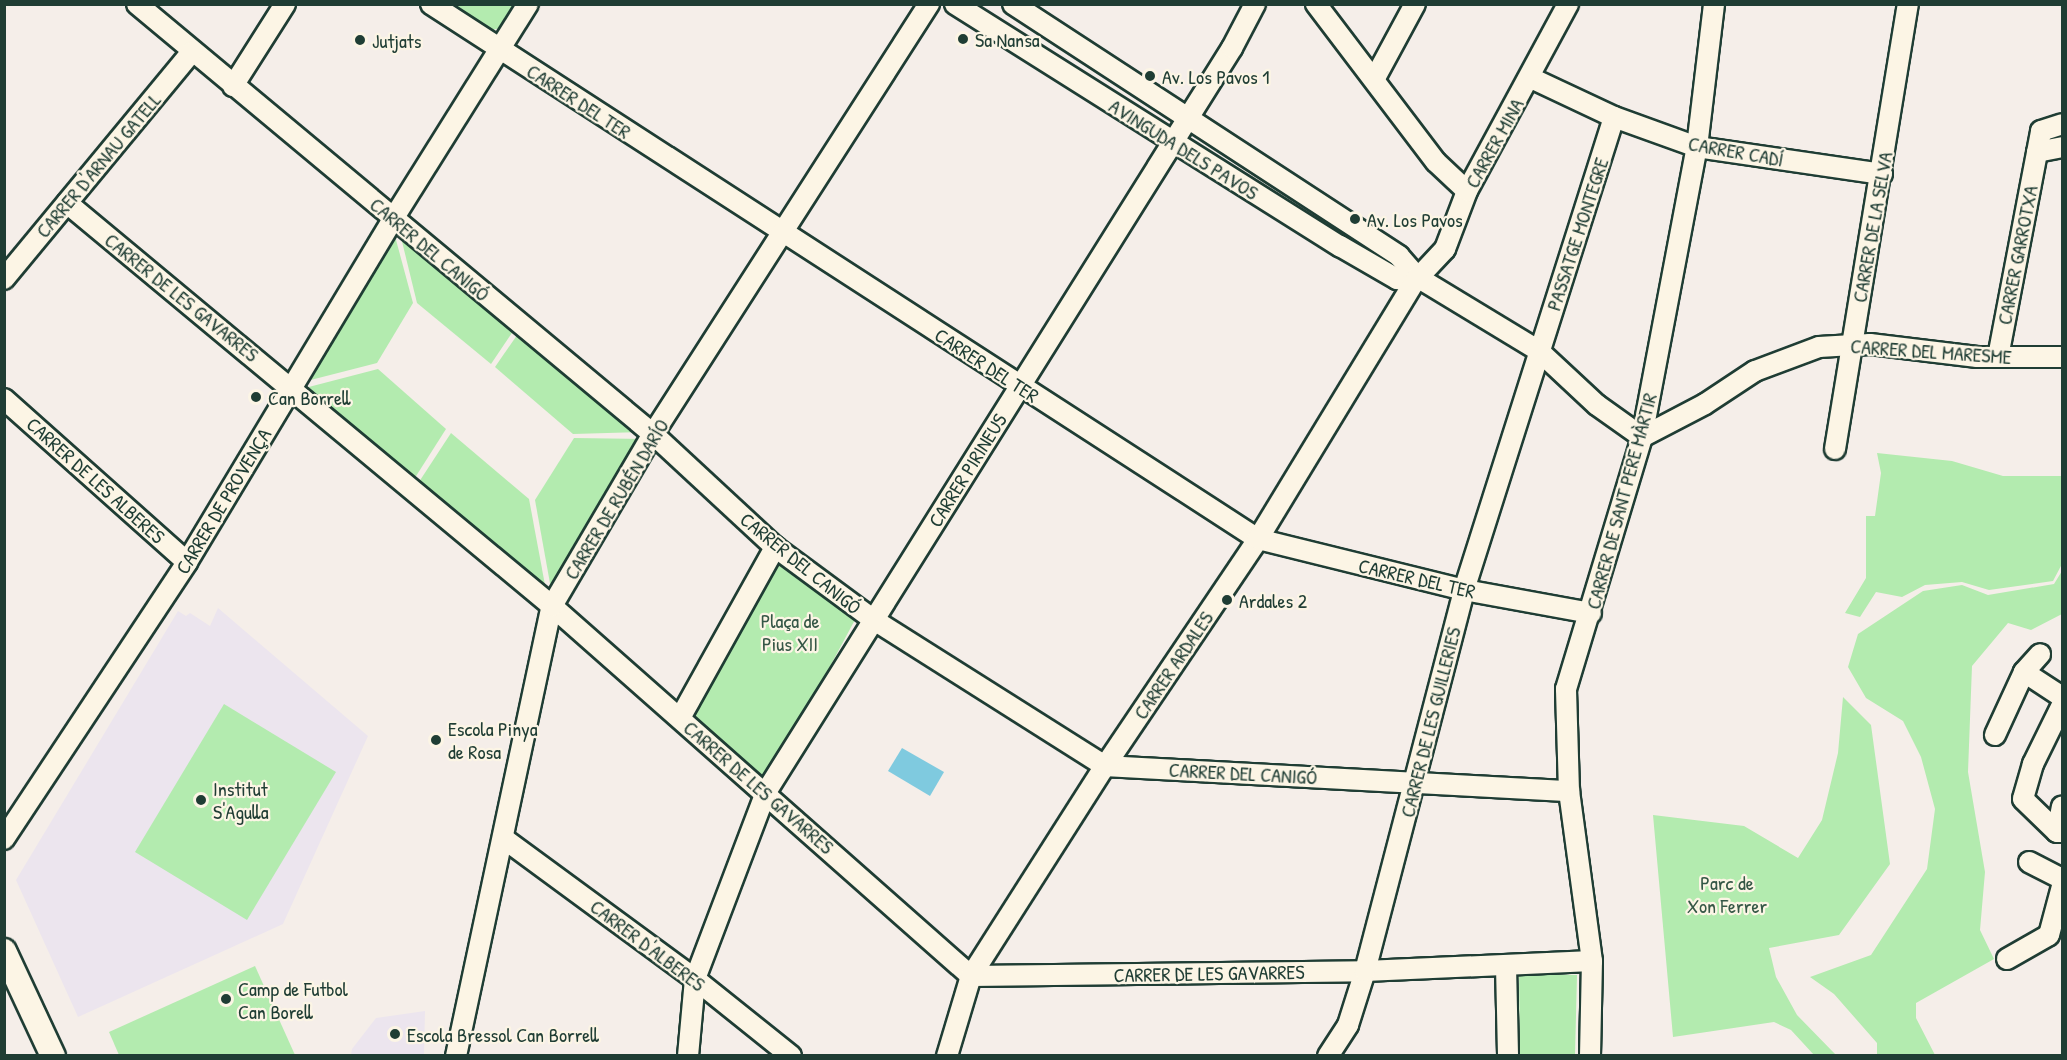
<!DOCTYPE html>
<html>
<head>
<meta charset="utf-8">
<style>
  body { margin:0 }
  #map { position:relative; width:2067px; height:1060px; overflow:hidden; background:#f5eee9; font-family:"Patrick Hand",sans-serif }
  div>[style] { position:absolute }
  .built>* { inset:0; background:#ece5ee }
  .green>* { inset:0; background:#b3ebaf }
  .water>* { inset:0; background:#7fcadf }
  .roads { filter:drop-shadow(2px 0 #1f3d34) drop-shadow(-2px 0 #1f3d34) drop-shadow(0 2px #1f3d34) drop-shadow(0 -2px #1f3d34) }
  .minor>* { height:20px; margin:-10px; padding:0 10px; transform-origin:10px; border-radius:10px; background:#fcf5e5 }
  .tertiary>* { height:24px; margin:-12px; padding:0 12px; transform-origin:12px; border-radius:12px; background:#fcf5e5 }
  .dots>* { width:16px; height:16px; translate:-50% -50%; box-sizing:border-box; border:3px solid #fcf5e5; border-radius:50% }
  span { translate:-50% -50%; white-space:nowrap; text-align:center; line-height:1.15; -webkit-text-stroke:4.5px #fcf5e5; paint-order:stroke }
  .poi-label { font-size:20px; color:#1f3d34 }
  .left { translate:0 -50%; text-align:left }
  .street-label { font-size:20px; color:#1f3d34 }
  .park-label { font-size:20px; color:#355746 }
  .frame { position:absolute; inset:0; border:6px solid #1f3d34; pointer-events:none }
</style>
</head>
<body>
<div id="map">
  <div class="built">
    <div style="clip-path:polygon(218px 608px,368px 736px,283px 924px,78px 1017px,16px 880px,178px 611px,186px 616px,190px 613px,210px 626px)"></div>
    <div style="clip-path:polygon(425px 1011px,424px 1055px,351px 1055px,352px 1049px,376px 1018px)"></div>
  </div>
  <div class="green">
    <div style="clip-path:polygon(439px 5px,521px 5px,507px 27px,480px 32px)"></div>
    <div style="clip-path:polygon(392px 225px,413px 303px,377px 363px,295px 384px)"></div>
    <div style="clip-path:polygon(398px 225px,518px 324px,491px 364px,417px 303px)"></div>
    <div style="clip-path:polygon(522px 328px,642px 432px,573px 434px,495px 367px)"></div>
    <div style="clip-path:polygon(378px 369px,446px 429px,411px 484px,301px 389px)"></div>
    <div style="clip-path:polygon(451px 433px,529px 499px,548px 601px,415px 488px)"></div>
    <div style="clip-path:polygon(574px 438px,646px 439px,553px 600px,535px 500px)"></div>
    <div style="clip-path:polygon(1877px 453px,1952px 461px,2003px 476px,2062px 476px,2062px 564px,2053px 581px,1989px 590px,1962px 582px,1925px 585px,1902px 597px,1876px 592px,1860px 617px,1845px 613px,1866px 578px,1866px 516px,1875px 516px,1881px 473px)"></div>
    <div style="clip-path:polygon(775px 547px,857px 616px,767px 784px,688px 717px)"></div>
    <div style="clip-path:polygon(2062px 571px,2062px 614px,2031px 630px,2008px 623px,1972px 666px,1968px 772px,1985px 872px,1980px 930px,1994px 959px,1916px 1003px,1916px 1018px,1935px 1055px,1877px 1055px,1877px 1043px,1834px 994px,1810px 977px,1871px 955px,1927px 869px,1935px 809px,1921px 757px,1903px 721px,1866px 698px,1848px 667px,1858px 634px,1923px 591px,1962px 585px,1988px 595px,2054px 584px)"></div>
    <div style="clip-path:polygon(1843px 697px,1871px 725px,1890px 864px,1839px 935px,1769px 948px,1776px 977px,1797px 1015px,1836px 1055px,1814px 1055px,1791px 1030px,1774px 1022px,1673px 1037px,1653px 815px,1744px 826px,1798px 858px,1822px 820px,1838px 753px)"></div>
    <div style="clip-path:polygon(224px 704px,336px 772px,247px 920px,135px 852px)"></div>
    <div style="clip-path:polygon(255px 966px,295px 1055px,119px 1055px,109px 1032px)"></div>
    <div style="clip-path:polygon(1519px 973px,1577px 975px,1575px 1055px,1520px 1055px)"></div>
  </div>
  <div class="water">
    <div style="clip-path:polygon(902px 748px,944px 772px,930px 796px,888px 771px)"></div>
  </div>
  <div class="roads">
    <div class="minor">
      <div style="left:137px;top:4px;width:672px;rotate:39.81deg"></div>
      <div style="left:653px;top:434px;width:166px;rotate:42.8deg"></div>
      <div style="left:775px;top:547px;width:123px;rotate:36.4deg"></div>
      <div style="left:874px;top:620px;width:273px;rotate:32.3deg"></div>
      <div style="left:1105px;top:766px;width:465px;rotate:3.1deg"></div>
      <div style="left:431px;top:4px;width:985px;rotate:32.9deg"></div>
      <div style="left:1258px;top:539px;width:212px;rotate:13.9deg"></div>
      <div style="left:1464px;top:590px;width:129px;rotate:10.3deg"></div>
      <div style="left:955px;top:4px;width:455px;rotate:32.2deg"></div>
      <div style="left:1340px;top:246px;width:66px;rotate:30.1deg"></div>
      <div style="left:1397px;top:279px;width:18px;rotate:6deg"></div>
      <div style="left:1013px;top:4px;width:461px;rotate:33.1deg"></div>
      <div style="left:1399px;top:256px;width:28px;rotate:49deg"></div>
      <div style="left:1417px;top:277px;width:143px;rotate:31.2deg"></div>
      <div style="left:1539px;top:351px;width:79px;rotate:43deg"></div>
      <div style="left:1597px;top:405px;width:55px;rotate:35.4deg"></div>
      <div style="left:1642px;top:437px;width:71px;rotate:-27.6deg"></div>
      <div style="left:1705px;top:404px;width:60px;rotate:-33.4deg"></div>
      <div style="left:1755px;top:371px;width:68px;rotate:-20.6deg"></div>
      <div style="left:1819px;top:347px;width:51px;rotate:-3.4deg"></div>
      <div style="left:1870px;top:344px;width:108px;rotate:6.9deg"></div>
      <div style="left:1977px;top:357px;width:85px"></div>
      <div style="left:1316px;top:4px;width:198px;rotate:52.8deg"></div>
      <div style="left:1436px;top:162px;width:42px;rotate:43.1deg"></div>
      <div style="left:1375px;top:78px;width:84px;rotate:-61.6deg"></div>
      <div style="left:1531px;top:78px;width:92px;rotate:25.2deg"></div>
      <div style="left:1614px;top:117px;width:88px;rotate:19.9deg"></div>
      <div style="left:1697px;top:147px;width:187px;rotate:8.3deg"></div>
      <div style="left:233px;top:86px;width:97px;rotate:-57.6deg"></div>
      <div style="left:2037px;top:152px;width:25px;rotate:-11deg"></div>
      <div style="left:67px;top:203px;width:631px;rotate:39.72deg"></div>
      <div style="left:552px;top:606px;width:559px;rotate:41.45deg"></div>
      <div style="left:971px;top:976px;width:394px;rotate:-0.7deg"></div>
      <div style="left:1365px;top:971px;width:227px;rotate:-2.5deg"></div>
      <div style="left:4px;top:279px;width:295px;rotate:-50.4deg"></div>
      <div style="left:1998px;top:357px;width:230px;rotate:-79.2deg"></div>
      <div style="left:2041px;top:131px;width:22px;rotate:-18deg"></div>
      <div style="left:4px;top:399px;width:245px;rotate:41.7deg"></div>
      <div style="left:1835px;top:449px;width:451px;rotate:-80.7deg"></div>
      <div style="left:2024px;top:672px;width:45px;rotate:33.3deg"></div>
      <div style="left:2062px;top:705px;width:66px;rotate:116.2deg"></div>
      <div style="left:2033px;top:764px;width:36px;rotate:106deg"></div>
      <div style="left:2023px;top:799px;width:47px;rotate:44.1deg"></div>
      <div style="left:2057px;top:832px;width:5px"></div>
      <div style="left:680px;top:718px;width:196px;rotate:-60.9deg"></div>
      <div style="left:1995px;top:735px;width:69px;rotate:-65.3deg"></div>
      <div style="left:2024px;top:672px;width:24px;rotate:-48deg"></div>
      <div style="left:2057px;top:832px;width:26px;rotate:-79deg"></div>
      <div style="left:503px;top:838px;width:238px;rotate:36.3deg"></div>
      <div style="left:695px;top:979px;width:123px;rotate:38.7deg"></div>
      <div style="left:4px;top:839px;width:332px;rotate:-56.5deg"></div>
      <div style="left:187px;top:562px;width:400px;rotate:-59deg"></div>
      <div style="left:393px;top:219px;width:254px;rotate:-57.9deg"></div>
      <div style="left:2029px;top:862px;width:37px;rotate:27deg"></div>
      <div style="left:2007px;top:959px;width:48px;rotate:-29.7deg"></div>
      <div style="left:2049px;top:935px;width:51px;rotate:-75.1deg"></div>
      <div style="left:1506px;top:966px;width:90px;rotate:88.7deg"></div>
      <div style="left:456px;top:1056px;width:460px;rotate:-78deg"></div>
      <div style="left:552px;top:606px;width:199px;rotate:-59.6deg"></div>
      <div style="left:653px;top:434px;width:511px;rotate:-57.31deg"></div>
      <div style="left:688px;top:1056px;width:77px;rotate:-84.8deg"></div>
      <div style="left:695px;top:979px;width:200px;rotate:-69.2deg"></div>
      <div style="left:766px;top:792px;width:878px;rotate:-57.94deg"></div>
      <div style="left:1232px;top:48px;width:50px;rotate:-62.4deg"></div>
      <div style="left:947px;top:1056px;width:84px;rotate:-73.3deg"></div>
      <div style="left:971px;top:976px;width:249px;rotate:-57.5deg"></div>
      <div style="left:1105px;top:766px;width:274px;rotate:-56deg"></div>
      <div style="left:1258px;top:539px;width:302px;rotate:-58.7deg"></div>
      <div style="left:1415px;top:281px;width:44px;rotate:-46.8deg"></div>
      <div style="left:1445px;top:249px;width:62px;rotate:-69.2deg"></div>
      <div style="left:1467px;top:191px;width:213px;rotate:-61.6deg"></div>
      <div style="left:1328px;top:1056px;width:37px;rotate:-57deg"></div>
      <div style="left:1348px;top:1025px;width:57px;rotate:-72.5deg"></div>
      <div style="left:1365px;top:971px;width:394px;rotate:-75.4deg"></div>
      <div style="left:1464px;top:590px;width:496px;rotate:-72.4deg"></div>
      <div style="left:1590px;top:1056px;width:95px;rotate:-88.8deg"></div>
      <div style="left:1592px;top:961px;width:172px;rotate:-97.7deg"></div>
      <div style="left:1569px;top:791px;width:102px;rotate:-91.7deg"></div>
      <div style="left:1566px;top:689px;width:263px;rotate:-73.2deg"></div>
      <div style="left:1642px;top:437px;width:295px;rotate:-79.3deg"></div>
      <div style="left:1697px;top:147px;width:144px;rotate:-83.2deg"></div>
    </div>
    <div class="tertiary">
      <div style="left:4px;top:951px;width:116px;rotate:65deg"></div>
    </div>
  </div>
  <div class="dots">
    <div style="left:963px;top:39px;background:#1f3d34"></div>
    <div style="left:360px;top:40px;background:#1f3d34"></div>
    <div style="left:1150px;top:76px;background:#1f3d34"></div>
    <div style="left:1355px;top:219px;background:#1f3d34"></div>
    <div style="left:256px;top:397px;background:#1f3d34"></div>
    <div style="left:1227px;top:600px;background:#1f3d34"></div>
    <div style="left:436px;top:740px;background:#1f3d34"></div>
    <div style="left:201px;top:800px;background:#1f3d34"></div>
    <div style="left:226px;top:999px;background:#1f3d34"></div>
    <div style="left:395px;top:1034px;background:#1f3d34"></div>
  </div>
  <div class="poi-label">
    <span class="left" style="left:975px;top:39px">Sa Nansa</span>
    <span class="left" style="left:372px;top:40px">Jutjats</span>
    <span class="left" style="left:1162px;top:76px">Av. Los Pavos 1</span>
    <span class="left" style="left:1367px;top:219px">Av. Los Pavos</span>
    <span class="left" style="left:268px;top:397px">Can Borrell</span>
    <span class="left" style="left:1239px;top:600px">Ardales 2</span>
    <span class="left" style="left:448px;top:740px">Escola Pinya<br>de Rosa</span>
    <span class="left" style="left:213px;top:800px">Institut<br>S'Agulla</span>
    <span class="left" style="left:238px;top:1000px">Camp de Futbol<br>Can Borell</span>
    <span class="left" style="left:407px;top:1034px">Escola Bressol Can Borrell</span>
  </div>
  <div class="street-label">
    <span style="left:579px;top:101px;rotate:33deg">CARRER DEL TER</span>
    <span style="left:1494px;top:143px;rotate:-61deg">CARRER MINA</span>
    <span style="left:1184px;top:149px;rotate:32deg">AVINGUDA DELS PAVOS</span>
    <span style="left:1736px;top:151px;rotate:10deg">CARRER CADÍ</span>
    <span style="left:98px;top:165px;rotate:-50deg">CARRER D'ARNAU GATELL</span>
    <span style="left:1872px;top:227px;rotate:-80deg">CARRER DE LA SELVA</span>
    <span style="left:1577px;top:234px;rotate:-72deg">PASSATGE MONTEGRE</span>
    <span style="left:430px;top:249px;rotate:40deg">CARRER DEL CANIGÓ</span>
    <span style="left:2017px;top:255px;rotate:-79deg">CARRER GARROTXA</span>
    <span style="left:182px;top:297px;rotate:39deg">CARRER DE LES GAVARRES</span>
    <span style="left:1931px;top:351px;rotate:4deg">CARRER DEL MARESME</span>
    <span style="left:987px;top:365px;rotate:33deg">CARRER DEL TER</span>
    <span style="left:967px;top:470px;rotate:-58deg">CARRER PIRINEUS</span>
    <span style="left:96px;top:480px;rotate:42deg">CARRER DE LES ALBERES</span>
    <span style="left:616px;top:499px;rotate:-59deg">CARRER DE RUBÉN DARÍO</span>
    <span style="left:223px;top:501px;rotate:-59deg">CARRER DE PROVENÇA</span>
    <span style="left:1621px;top:501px;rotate:-75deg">CARRER DE SANT PERE MÀRTIR</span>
    <span style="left:801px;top:563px;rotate:39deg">CARRER DEL CANIGÓ</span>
    <span style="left:1417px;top:578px;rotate:13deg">CARRER DEL TER</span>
    <span style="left:1173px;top:665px;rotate:-56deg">CARRER ARDALES</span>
    <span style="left:1430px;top:722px;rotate:-76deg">CARRER DE LES GUILLERIES</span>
    <span style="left:1243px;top:773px;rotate:3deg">CARRER DEL CANIGÓ</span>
    <span style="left:759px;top:787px;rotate:41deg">CARRER DE LES GAVARRES</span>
    <span style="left:648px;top:945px;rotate:37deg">CARRER D'ALBERES</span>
    <span style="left:1209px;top:973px;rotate:-1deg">CARRER DE LES GAVARRES</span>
  </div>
  <div class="park-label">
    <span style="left:790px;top:632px">Plaça de<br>Pius XII</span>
    <span style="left:1727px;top:894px">Parc de<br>Xon Ferrer</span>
  </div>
  <div class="frame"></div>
</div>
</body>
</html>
